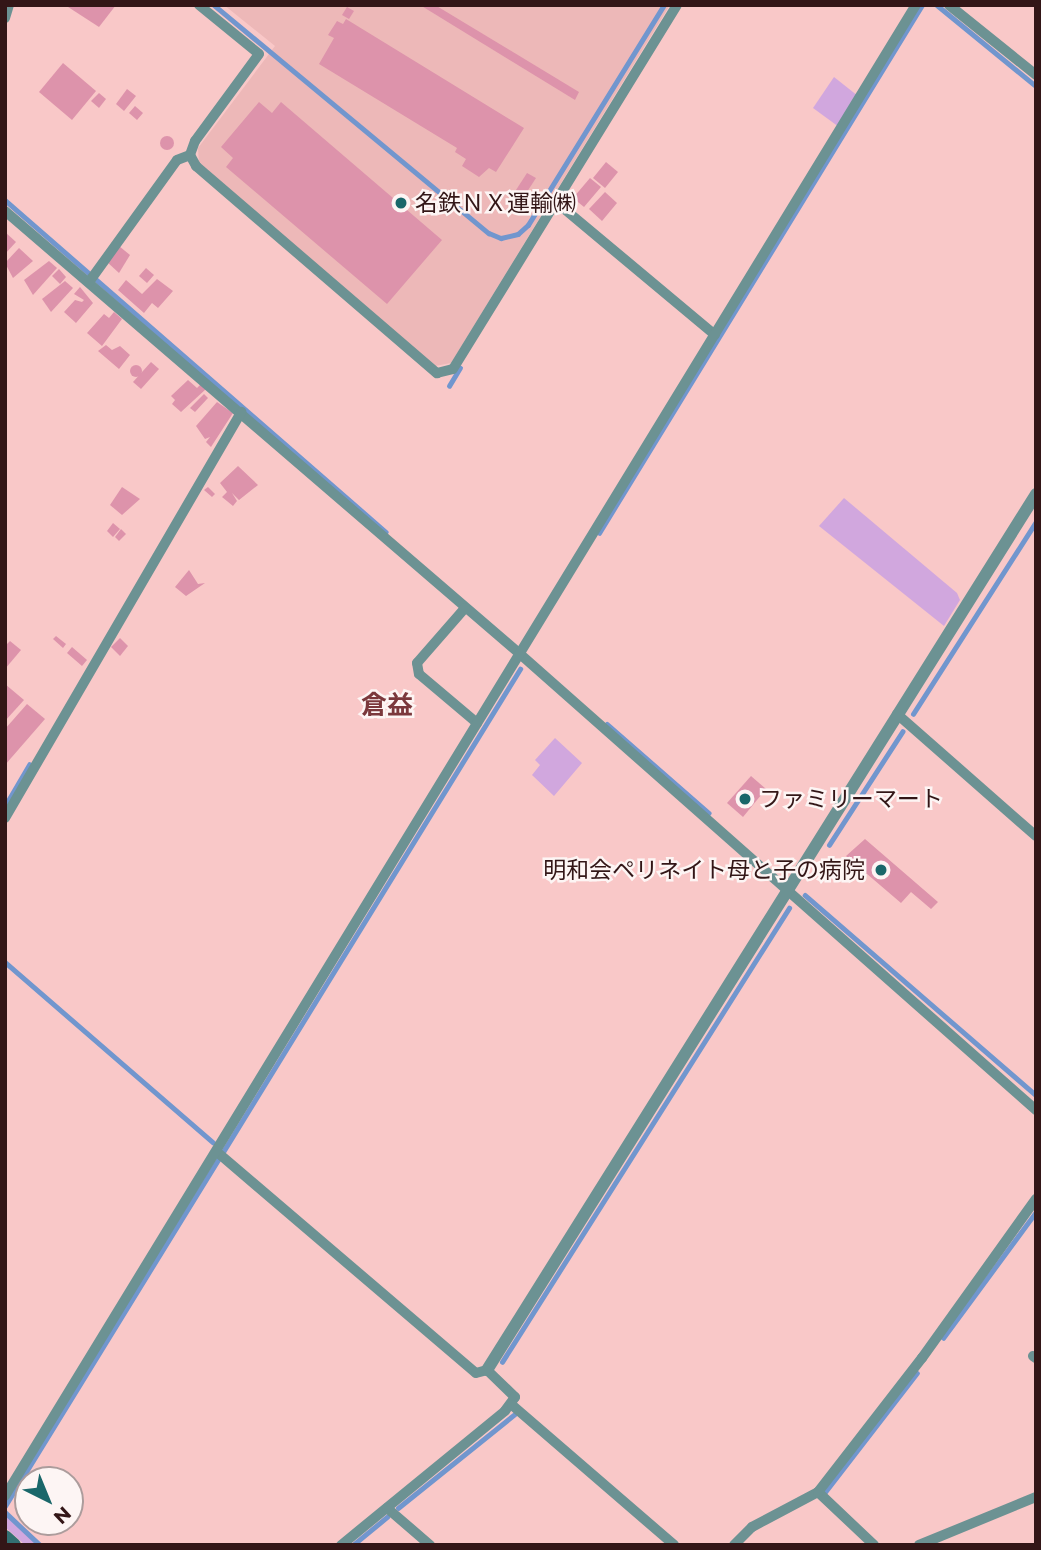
<!DOCTYPE html>
<html>
<head>
<meta charset="utf-8">
<style>
  body { margin:0 }
  #map { position:relative; width:1041px; height:1550px; overflow:hidden; background:#f9c8c8; font-family:Montserrat,"Noto Sans JP",sans-serif }
  div>[style] { position:absolute }
  .built>* { inset:0; background:#edb8b8 }
  .green>* { inset:0; background:#d1a7de }
  .stream>* { height:4.5px; margin:-2.25px; padding:0 2.25px; transform-origin:2.25px; border-radius:2.25px; background:#7196ce }
  .building>* { inset:0; background:#dd93ab }
  .round { border-radius:50% }
  .minor>* { height:10px; margin:-5px; padding:0 5px; transform-origin:5px; border-radius:5px; background:#6c9293 }
  .tertiary>* { height:12px; margin:-6px; padding:0 6px; transform-origin:6px; border-radius:6px; background:#6c9293 }
  .secondary>* { height:14px; margin:-7px; padding:0 7px; transform-origin:7px; border-radius:7px; background:#337072 }
  .dots>* { width:19px; height:19px; translate:-50% -50%; box-sizing:border-box; border:4px solid #fdf5f4; border-radius:50% }
  span { translate:-50% -50%; white-space:nowrap; text-align:center; line-height:1.15; -webkit-text-stroke:5px #fdf5f4; paint-order:stroke }
  .poi-label { font-size:23px; color:#331617 }
  .left { translate:0 -50%; text-align:left }
  .right { translate:-100% -50%; text-align:right }
  .quarter-label { font-size:26px; color:#7b383c; font-weight:700 }
  .frame { position:absolute; inset:0; border:7px solid #331617; pointer-events:none }
  .north { position:absolute; left:14px; top:1466px; width:70px; height:70px; box-sizing:border-box; background:#fdf5f4; border:2px solid #ac9c9c; border-radius:50%; rotate:137deg; font-size:19px; font-weight:700; line-height:28px; text-align:center; color:#331617 }
  .north::after { content:''; display:block; margin:auto; width:24px; height:32px; background:#1a676a; clip-path:polygon(50% 0,100% 100%,50% 72%,0 100%) }
</style>
</head>
<body>
<div id="map">
  <div class="built">
    <div style="clip-path:polygon(224px 5px,670px 5px,451px 363px,435px 366px,199px 164px,198px 148px,275px 46px)"></div>
  </div>
  <div class="green">
    <div style="clip-path:polygon(834px 77px,858px 96px,839px 127px,813px 108px)"></div>
    <div style="clip-path:polygon(844px 498px,957px 593px,960px 600px,944px 626px,819px 526px)"></div>
    <div style="clip-path:polygon(555px 738px,582px 763px,554px 796px,532px 775px,540px 765px,535px 760px)"></div>
    <div style="clip-path:polygon(5px 1514px,38px 1545px,25px 1545px,5px 1527px)"></div>
  </div>
  <div class="stream">
    <div style="left:214px;top:5px;width:357px;rotate:39.7deg"></div>
    <div style="left:489px;top:233px;width:13px;rotate:23deg"></div>
    <div style="left:501px;top:238px;width:17px;rotate:-13deg"></div>
    <div style="left:518px;top:234px;width:13px;rotate:-42deg"></div>
    <div style="left:528px;top:225px;width:259px;rotate:-58.3deg"></div>
    <div style="left:937px;top:5px;width:128px;rotate:39.3deg"></div>
    <div style="left:5px;top:200px;width:505px;rotate:41.07deg"></div>
    <div style="left:449px;top:386px;width:21px;rotate:-59deg"></div>
    <div style="left:599px;top:533px;width:619px;rotate:-58.54deg"></div>
    <div style="left:913px;top:714px;width:228px;rotate:-57.4deg"></div>
    <div style="left:607px;top:724px;width:135px;rotate:41.1deg"></div>
    <div style="left:5px;top:806px;width:48px;rotate:-59.7deg"></div>
    <div style="left:829px;top:845px;width:135px;rotate:-57.1deg"></div>
    <div style="left:805px;top:895px;width:306px;rotate:40.9deg"></div>
    <div style="left:5px;top:962px;width:275px;rotate:40.9deg"></div>
    <div style="left:223px;top:1152px;width:567px;rotate:-58.41deg"></div>
    <div style="left:943px;top:1338px;width:157px;rotate:-53.6deg"></div>
    <div style="left:502px;top:1362px;width:537px;rotate:-57.7deg"></div>
    <div style="left:825px;top:1492px;width:150px;rotate:-52.3deg"></div>
    <div style="left:5px;top:1506px;width:409px;rotate:-58.4deg"></div>
    <div style="left:398px;top:1508px;width:150px;rotate:-38.8deg"></div>
    <div style="left:5px;top:1512px;width:48px;rotate:43.3deg"></div>
    <div style="left:353px;top:1545px;width:44px;rotate:-39.5deg"></div>
  </div>
  <div class="building">
    <div style="clip-path:polygon(65px 5px,116px 5px,99px 27px)"></div>
    <div style="clip-path:polygon(420px 5px,435px 5px,579px 92px,575px 100px)"></div>
    <div style="clip-path:polygon(347px 7px,354px 11px,349px 19px,342px 15px)"></div>
    <div style="clip-path:polygon(346px 19px,524px 128px,496px 172px,489px 168px,479px 177px,462px 166px,466px 159px,455px 152px,457px 148px,319px 64px,334px 38px,328px 35px,337px 21px,343px 24px)"></div>
    <div style="clip-path:polygon(63px 63px,96px 91px,72px 120px,39px 92px)"></div>
    <div style="clip-path:polygon(127px 89px,136px 96px,124px 111px,116px 104px)"></div>
    <div style="clip-path:polygon(99px 93px,106px 99px,99px 108px,91px 101px)"></div>
    <div style="clip-path:polygon(259px 102px,272px 113px,281px 102px,442px 240px,387px 304px,226px 167px,233px 158px,221px 147px)"></div>
    <div style="clip-path:polygon(135px 106px,143px 113px,137px 120px,129px 113px)"></div>
    <div class="round" style="left:160px;top:136px;width:14px;height:14px"></div>
    <div style="clip-path:polygon(606px 162px,618px 172px,605px 188px,593px 178px)"></div>
    <div style="clip-path:polygon(527px 173px,536px 178px,525px 195px,516px 190px)"></div>
    <div style="clip-path:polygon(590px 178px,601px 187px,584px 207px,573px 198px)"></div>
    <div style="clip-path:polygon(605px 192px,617px 203px,602px 221px,589px 209px)"></div>
    <div style="clip-path:polygon(5px 232px,16px 242px,5px 254px)"></div>
    <div style="clip-path:polygon(119px 246px,130px 255px,119px 273px,106px 261px)"></div>
    <div style="clip-path:polygon(19px 248px,33px 261px,13px 278px,5px 263px)"></div>
    <div style="clip-path:polygon(49px 261px,57px 268px,33px 295px,24px 280px)"></div>
    <div style="clip-path:polygon(146px 268px,154px 275px,147px 283px,139px 276px)"></div>
    <div style="clip-path:polygon(59px 269px,66px 277px,60px 284px,52px 276px)"></div>
    <div style="clip-path:polygon(157px 279px,173px 291px,158px 308px,152px 303px,144px 313px,118px 290px,126px 280px,142px 294px)"></div>
    <div style="clip-path:polygon(65px 281px,73px 288px,51px 312px,42px 299px)"></div>
    <div style="clip-path:polygon(80px 287px,93px 303px,76px 323px,64px 312px,75px 300px,82px 302px,84px 300px,74px 294px)"></div>
    <div style="clip-path:polygon(114px 312px,122px 319px,102px 346px,87px 333px,104px 314px,109px 318px)"></div>
    <div style="clip-path:polygon(106px 345px,112px 350px,120px 346px,130px 355px,119px 369px,98px 351px)"></div>
    <div style="clip-path:polygon(151px 362px,159px 369px,141px 389px,133px 382px)"></div>
    <div class="round" style="left:130px;top:365px;width:12px;height:12px"></div>
    <div style="clip-path:polygon(188px 380px,197px 388px,201px 384px,206px 389px,181px 412px,172px 404px,175px 400px,171px 396px)"></div>
    <div style="clip-path:polygon(204px 394px,208px 398px,195px 412px,190px 408px)"></div>
    <div style="clip-path:polygon(217px 402px,233px 413px,211px 447px,206px 442px,210px 437px,205px 439px,196px 426px)"></div>
    <div style="clip-path:polygon(238px 466px,258px 485px,239px 500px,232px 493px,237px 501px,233px 506px,222px 497px,227px 492px,220px 483px)"></div>
    <div style="clip-path:polygon(122px 487px,140px 499px,122px 515px,110px 505px)"></div>
    <div style="clip-path:polygon(208px 487px,215px 494px,212px 497px,204px 490px)"></div>
    <div style="clip-path:polygon(113px 523px,120px 529px,113px 537px,107px 531px)"></div>
    <div style="clip-path:polygon(121px 529px,126px 534px,119px 541px,115px 537px)"></div>
    <div style="clip-path:polygon(189px 570px,198px 584px,205px 583px,186px 596px,175px 587px)"></div>
    <div style="clip-path:polygon(56px 636px,66px 644px,63px 648px,53px 639px)"></div>
    <div style="clip-path:polygon(120px 638px,128px 646px,120px 656px,111px 647px)"></div>
    <div style="clip-path:polygon(10px 641px,21px 650px,5px 669px,5px 646px)"></div>
    <div style="clip-path:polygon(72px 647px,87px 660px,82px 666px,67px 653px)"></div>
    <div style="clip-path:polygon(5px 684px,24px 700px,5px 721px)"></div>
    <div style="clip-path:polygon(27px 704px,45px 719px,5px 765px,5px 729px)"></div>
    <div style="clip-path:polygon(751px 776px,766px 789px,743px 817px,727px 803px)"></div>
    <div style="clip-path:polygon(865px 839px,938px 902px,931px 909px,911px 892px,901px 903px,846px 856px)"></div>
  </div>
  <div class="minor">
    <div style="left:199px;top:5px;width:77px;rotate:39.2deg"></div>
    <div style="left:259px;top:54px;width:108px;rotate:126.3deg"></div>
    <div style="left:195px;top:141px;width:15px;rotate:110deg"></div>
    <div style="left:190px;top:155px;width:13px;rotate:61deg"></div>
    <div style="left:196px;top:166px;width:318px;rotate:40.7deg"></div>
    <div style="left:437px;top:373px;width:16px;rotate:-14deg"></div>
    <div style="left:453px;top:369px;width:427px;rotate:-58.4deg"></div>
    <div style="left:949px;top:5px;width:112px;rotate:38.8deg"></div>
    <div style="left:5px;top:18px;width:14px;rotate:-73deg"></div>
    <div style="left:556px;top:202px;width:207px;rotate:39.9deg"></div>
    <div style="left:5px;top:211px;width:679px;rotate:40.7deg"></div>
    <div style="left:520px;top:654px;width:689px;rotate:41.47deg"></div>
    <div style="left:89px;top:282px;width:150px;rotate:-54.2deg"></div>
    <div style="left:177px;top:160px;width:14px;rotate:-21deg"></div>
    <div style="left:465px;top:608px;width:73px;rotate:131.1deg"></div>
    <div style="left:417px;top:663px;width:11px;rotate:80deg"></div>
    <div style="left:419px;top:674px;width:76px;rotate:40.2deg"></div>
    <div style="left:897px;top:714px;width:185px;rotate:41.3deg"></div>
    <div style="left:5px;top:818px;width:470px;rotate:-59.8deg"></div>
    <div style="left:217px;top:1152px;width:340px;rotate:40.5deg"></div>
    <div style="left:476px;top:1373px;width:11px;rotate:-15deg"></div>
    <div style="left:487px;top:1370px;width:39px;rotate:44deg"></div>
    <div style="left:515px;top:1397px;width:17px;rotate:126deg"></div>
    <div style="left:505px;top:1411px;width:212px;rotate:140.7deg"></div>
    <div style="left:1033px;top:1356px;width:4px;rotate:34deg"></div>
    <div style="left:512px;top:1405px;width:214px;rotate:40.8deg"></div>
    <div style="left:818px;top:1492px;width:77px;rotate:43.4deg"></div>
    <div style="left:5px;top:1496px;width:1747px;rotate:-58.58deg"></div>
    <div style="left:387px;top:1508px;width:57px;rotate:40.7deg"></div>
    <div style="left:734px;top:1545px;width:25px;rotate:-45deg"></div>
    <div style="left:752px;top:1527px;width:75px;rotate:-27.9deg"></div>
    <div style="left:818px;top:1492px;width:170px;rotate:-52.2deg"></div>
    <div style="left:922px;top:1358px;width:196px;rotate:-54.4deg"></div>
    <div style="left:919px;top:1545px;width:126px;rotate:-22.3deg"></div>
  </div>
  <div class="tertiary">
    <div style="left:487px;top:1370px;width:1034px;rotate:-57.92deg"></div>
  </div>
  <div class="secondary">
    <div style="left:5px;top:1537px;width:12px;rotate:42deg"></div>
  </div>
  <div class="dots">
    <div style="left:401px;top:203px;background:#1a676a"></div>
    <div style="left:745px;top:799px;background:#1a676a"></div>
    <div style="left:881px;top:870px;background:#1a676a"></div>
  </div>
  <div class="poi-label">
    <span class="left" style="left:415px;top:203px">名鉄ＮＸ運輸㈱</span>
    <span class="left" style="left:759px;top:799px">ファミリーマート</span>
    <span class="right" style="left:865px;top:870px">明和会ペリネイト母と子の病院</span>
  </div>
  <div class="quarter-label">
    <span style="left:387px;top:706px">倉益</span>
  </div>
  <div class="frame"></div>
  <div class="north">N</div>
</div>
</body>
</html>
